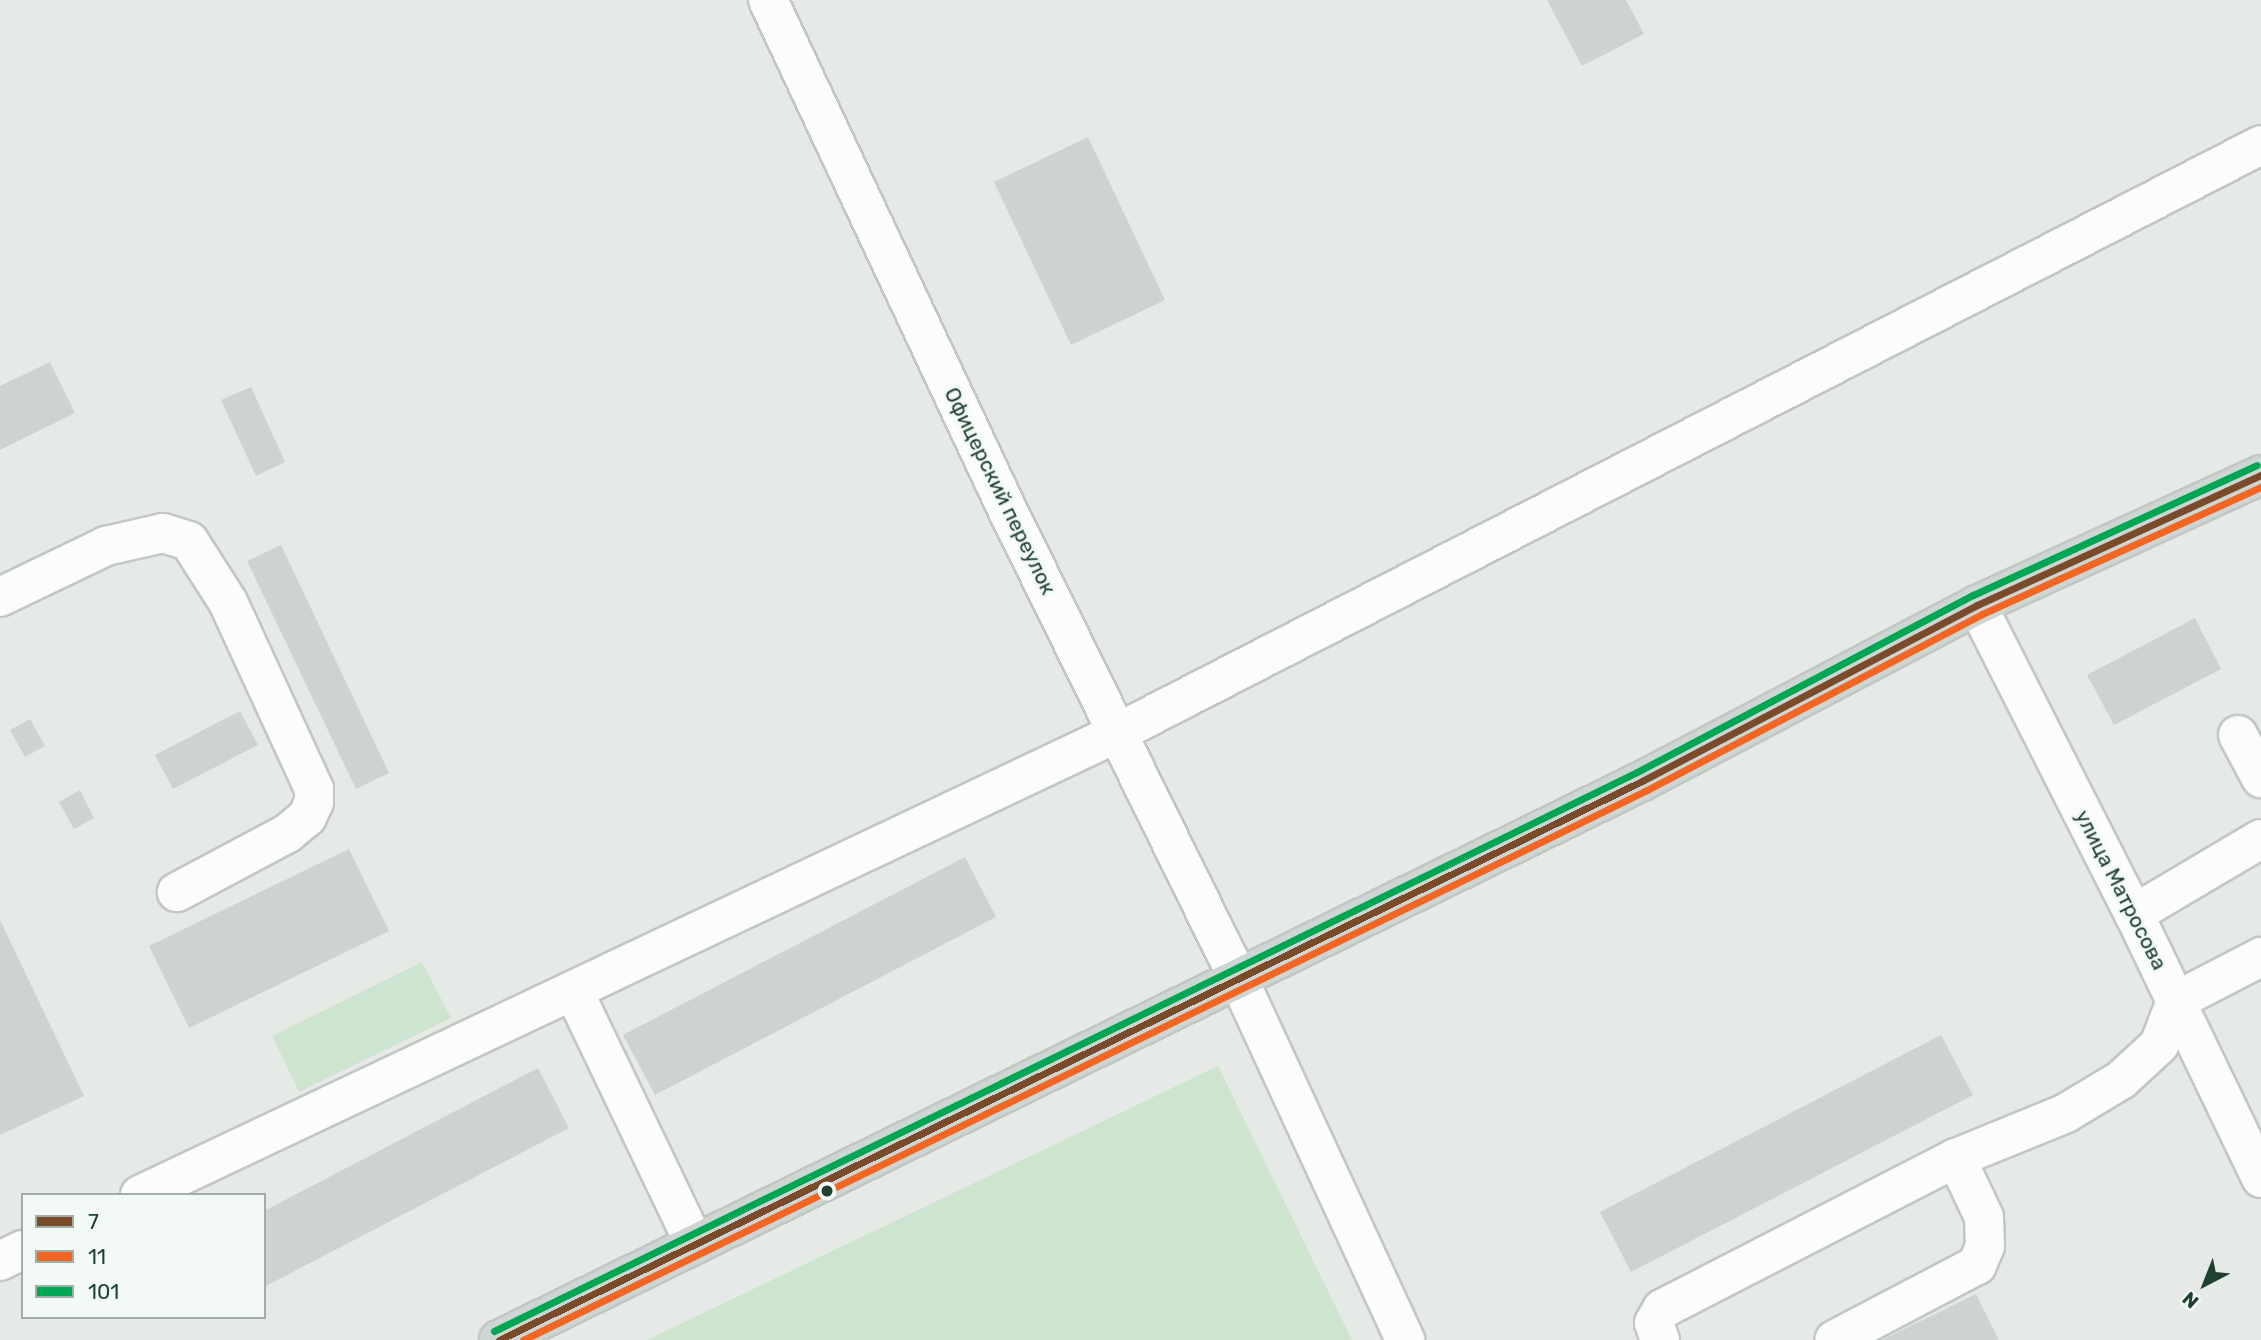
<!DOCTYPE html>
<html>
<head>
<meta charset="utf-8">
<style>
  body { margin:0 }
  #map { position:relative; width:2261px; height:1340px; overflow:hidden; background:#e5eae7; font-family:Rubik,sans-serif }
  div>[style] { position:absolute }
  .green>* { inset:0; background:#cde4cf }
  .building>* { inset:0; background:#cdd3d0 }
  .roads { filter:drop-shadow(2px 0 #c2c7c4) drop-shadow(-2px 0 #c2c7c4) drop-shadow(0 2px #c2c7c4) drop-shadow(0 -2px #c2c7c4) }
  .minor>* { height:38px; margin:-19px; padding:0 19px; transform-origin:19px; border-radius:19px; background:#fbfcfb }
  .major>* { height:38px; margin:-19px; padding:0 19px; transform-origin:19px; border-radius:19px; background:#cdd6d3 }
  .bus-1>* { height:7px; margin:-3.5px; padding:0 3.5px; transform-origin:3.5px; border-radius:3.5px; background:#7a4b2a }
  .bus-2>* { height:7px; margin:-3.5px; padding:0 3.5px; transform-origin:3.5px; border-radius:3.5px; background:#f26522 }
  .bus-3>* { height:7px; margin:-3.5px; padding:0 3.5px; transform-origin:3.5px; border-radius:3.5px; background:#00a651 }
  .dots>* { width:19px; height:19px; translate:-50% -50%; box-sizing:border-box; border:4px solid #f3f9f5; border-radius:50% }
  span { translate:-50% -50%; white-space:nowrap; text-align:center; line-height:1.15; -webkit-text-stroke:6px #f3f9f5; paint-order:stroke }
  .street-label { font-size:21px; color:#204032 }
  .legend { position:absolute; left:21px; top:1193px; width:245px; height:126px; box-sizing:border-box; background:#f3f9f5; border:2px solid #9fafa7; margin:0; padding:9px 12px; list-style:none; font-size:21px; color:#204032 }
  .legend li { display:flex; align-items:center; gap:14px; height:35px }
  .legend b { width:35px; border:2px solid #9fafa7 }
  .north { position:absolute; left:2170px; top:1249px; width:70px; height:70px; -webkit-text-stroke:5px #f3f9f5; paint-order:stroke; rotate:222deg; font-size:19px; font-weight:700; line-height:28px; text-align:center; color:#204032 }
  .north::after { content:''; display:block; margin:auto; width:24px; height:32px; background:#204032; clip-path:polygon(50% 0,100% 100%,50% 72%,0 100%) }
</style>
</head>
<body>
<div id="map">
  <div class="green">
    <div style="clip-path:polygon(422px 962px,451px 1018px,299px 1092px,272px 1036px)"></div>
    <div style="clip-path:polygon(1218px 1066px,1352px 1340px,647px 1340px)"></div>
  </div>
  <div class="building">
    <div style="clip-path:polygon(1547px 0,1626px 0,1644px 34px,1582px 66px)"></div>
    <div style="clip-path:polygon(1088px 137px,1165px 300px,1071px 345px,994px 182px)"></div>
    <div style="clip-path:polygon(50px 362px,75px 413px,0 450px,0 386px)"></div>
    <div style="clip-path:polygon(251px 387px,285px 462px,256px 476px,221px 400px)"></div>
    <div style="clip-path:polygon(281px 545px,389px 773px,356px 789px,247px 561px)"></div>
    <div style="clip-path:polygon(2195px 618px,2221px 669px,2114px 725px,2087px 675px)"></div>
    <div style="clip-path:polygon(240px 711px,258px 745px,173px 789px,155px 755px)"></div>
    <div style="clip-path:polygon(30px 719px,45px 746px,25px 757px,10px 730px)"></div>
    <div style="clip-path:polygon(80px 790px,94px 818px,74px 829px,59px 802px)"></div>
    <div style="clip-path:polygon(349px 849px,389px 931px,189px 1028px,149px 946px)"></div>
    <div style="clip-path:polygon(965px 857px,996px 917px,655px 1095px,623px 1035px)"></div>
    <div style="clip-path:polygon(0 920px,84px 1096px,0 1135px)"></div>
    <div style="clip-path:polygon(1941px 1035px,1973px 1095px,1631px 1272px,1600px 1212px)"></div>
    <div style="clip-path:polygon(538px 1068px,569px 1128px,264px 1287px,264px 1211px)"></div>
    <div style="clip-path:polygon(1976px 1294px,1999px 1340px,1882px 1340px)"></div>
  </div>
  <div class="roads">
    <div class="minor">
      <div style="left:768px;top:0;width:562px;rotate:64.85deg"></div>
      <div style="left:1007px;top:509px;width:523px;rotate:63.78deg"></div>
      <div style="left:1238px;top:978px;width:399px;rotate:65.2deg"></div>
      <div style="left:0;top:597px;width:118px;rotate:-25.7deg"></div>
      <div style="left:106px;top:546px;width:58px;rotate:-12.8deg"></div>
      <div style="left:163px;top:533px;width:27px;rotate:17deg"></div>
      <div style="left:189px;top:541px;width:72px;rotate:57.4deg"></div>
      <div style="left:228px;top:602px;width:206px;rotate:65.3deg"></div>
      <div style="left:314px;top:789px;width:13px;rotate:90deg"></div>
      <div style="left:314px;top:802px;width:17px;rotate:115deg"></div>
      <div style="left:307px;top:817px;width:25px;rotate:140deg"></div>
      <div style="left:288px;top:833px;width:126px;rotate:152deg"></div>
      <div style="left:1977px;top:605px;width:347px;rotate:63.1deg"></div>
      <div style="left:2134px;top:914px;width:293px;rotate:64.3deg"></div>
      <div style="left:2238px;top:735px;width:49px;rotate:61.9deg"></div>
      <div style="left:2134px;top:914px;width:147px;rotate:-30.6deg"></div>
      <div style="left:574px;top:992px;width:278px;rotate:64.4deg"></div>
      <div style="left:1956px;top:1158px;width:119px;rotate:-22.2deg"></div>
      <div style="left:2066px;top:1113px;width:64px;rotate:-31deg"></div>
      <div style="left:2121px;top:1080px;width:52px;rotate:-42.6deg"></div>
      <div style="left:2159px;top:1045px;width:47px;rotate:-68.9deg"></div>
      <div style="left:2176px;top:1001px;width:96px;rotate:-27.4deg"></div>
      <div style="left:140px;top:1195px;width:1083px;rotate:-25.31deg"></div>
      <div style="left:1119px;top:732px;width:1284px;rotate:-27.2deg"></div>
      <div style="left:0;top:1261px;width:25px;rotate:-26deg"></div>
      <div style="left:1660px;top:1340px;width:18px;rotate:-109deg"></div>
      <div style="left:1654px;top:1323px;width:16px;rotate:-60deg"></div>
      <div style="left:1662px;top:1309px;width:331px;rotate:-27.2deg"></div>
      <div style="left:1956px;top:1158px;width:65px;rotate:64.6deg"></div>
      <div style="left:1984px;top:1217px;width:29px;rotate:88deg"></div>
      <div style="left:1985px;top:1246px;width:21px;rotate:113deg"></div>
      <div style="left:1977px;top:1265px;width:161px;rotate:152.3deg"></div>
    </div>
    <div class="major">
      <div style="left:499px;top:1340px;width:1272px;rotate:-26.06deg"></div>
      <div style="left:1642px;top:781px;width:378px;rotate:-27.7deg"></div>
      <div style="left:1977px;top:605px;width:312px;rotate:-24.6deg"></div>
    </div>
  </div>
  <div class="bus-1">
    <div style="left:499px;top:1340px;width:1272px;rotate:-26.06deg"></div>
    <div style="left:1642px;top:781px;width:378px;rotate:-27.7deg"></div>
    <div style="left:1977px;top:605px;width:312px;rotate:-24.6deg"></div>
  </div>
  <div class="bus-2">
    <div style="left:523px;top:1340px;width:1251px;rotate:-26.07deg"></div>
    <div style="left:1647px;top:790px;width:378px;rotate:-27.7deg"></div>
    <div style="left:1982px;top:614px;width:307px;rotate:-24.5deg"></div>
  </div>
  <div class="bus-3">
    <div style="left:494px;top:1331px;width:1272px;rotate:-26.06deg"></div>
    <div style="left:1637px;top:772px;width:380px;rotate:-27.8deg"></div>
    <div style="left:1973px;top:595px;width:312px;rotate:-24.6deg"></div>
  </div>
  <div class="dots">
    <div style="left:827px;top:1191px;background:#204032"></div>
  </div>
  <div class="street-label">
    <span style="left:1000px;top:491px;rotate:64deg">Офицерский переулок</span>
    <span style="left:2121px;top:890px;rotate:63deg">улица Матросова</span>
  </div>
  <ul class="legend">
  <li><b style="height:9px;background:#7a4b2a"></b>7</li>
  <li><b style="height:9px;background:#f26522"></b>11</li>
  <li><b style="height:9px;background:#00a651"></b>101</li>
  </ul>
  <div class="north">N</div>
</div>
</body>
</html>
